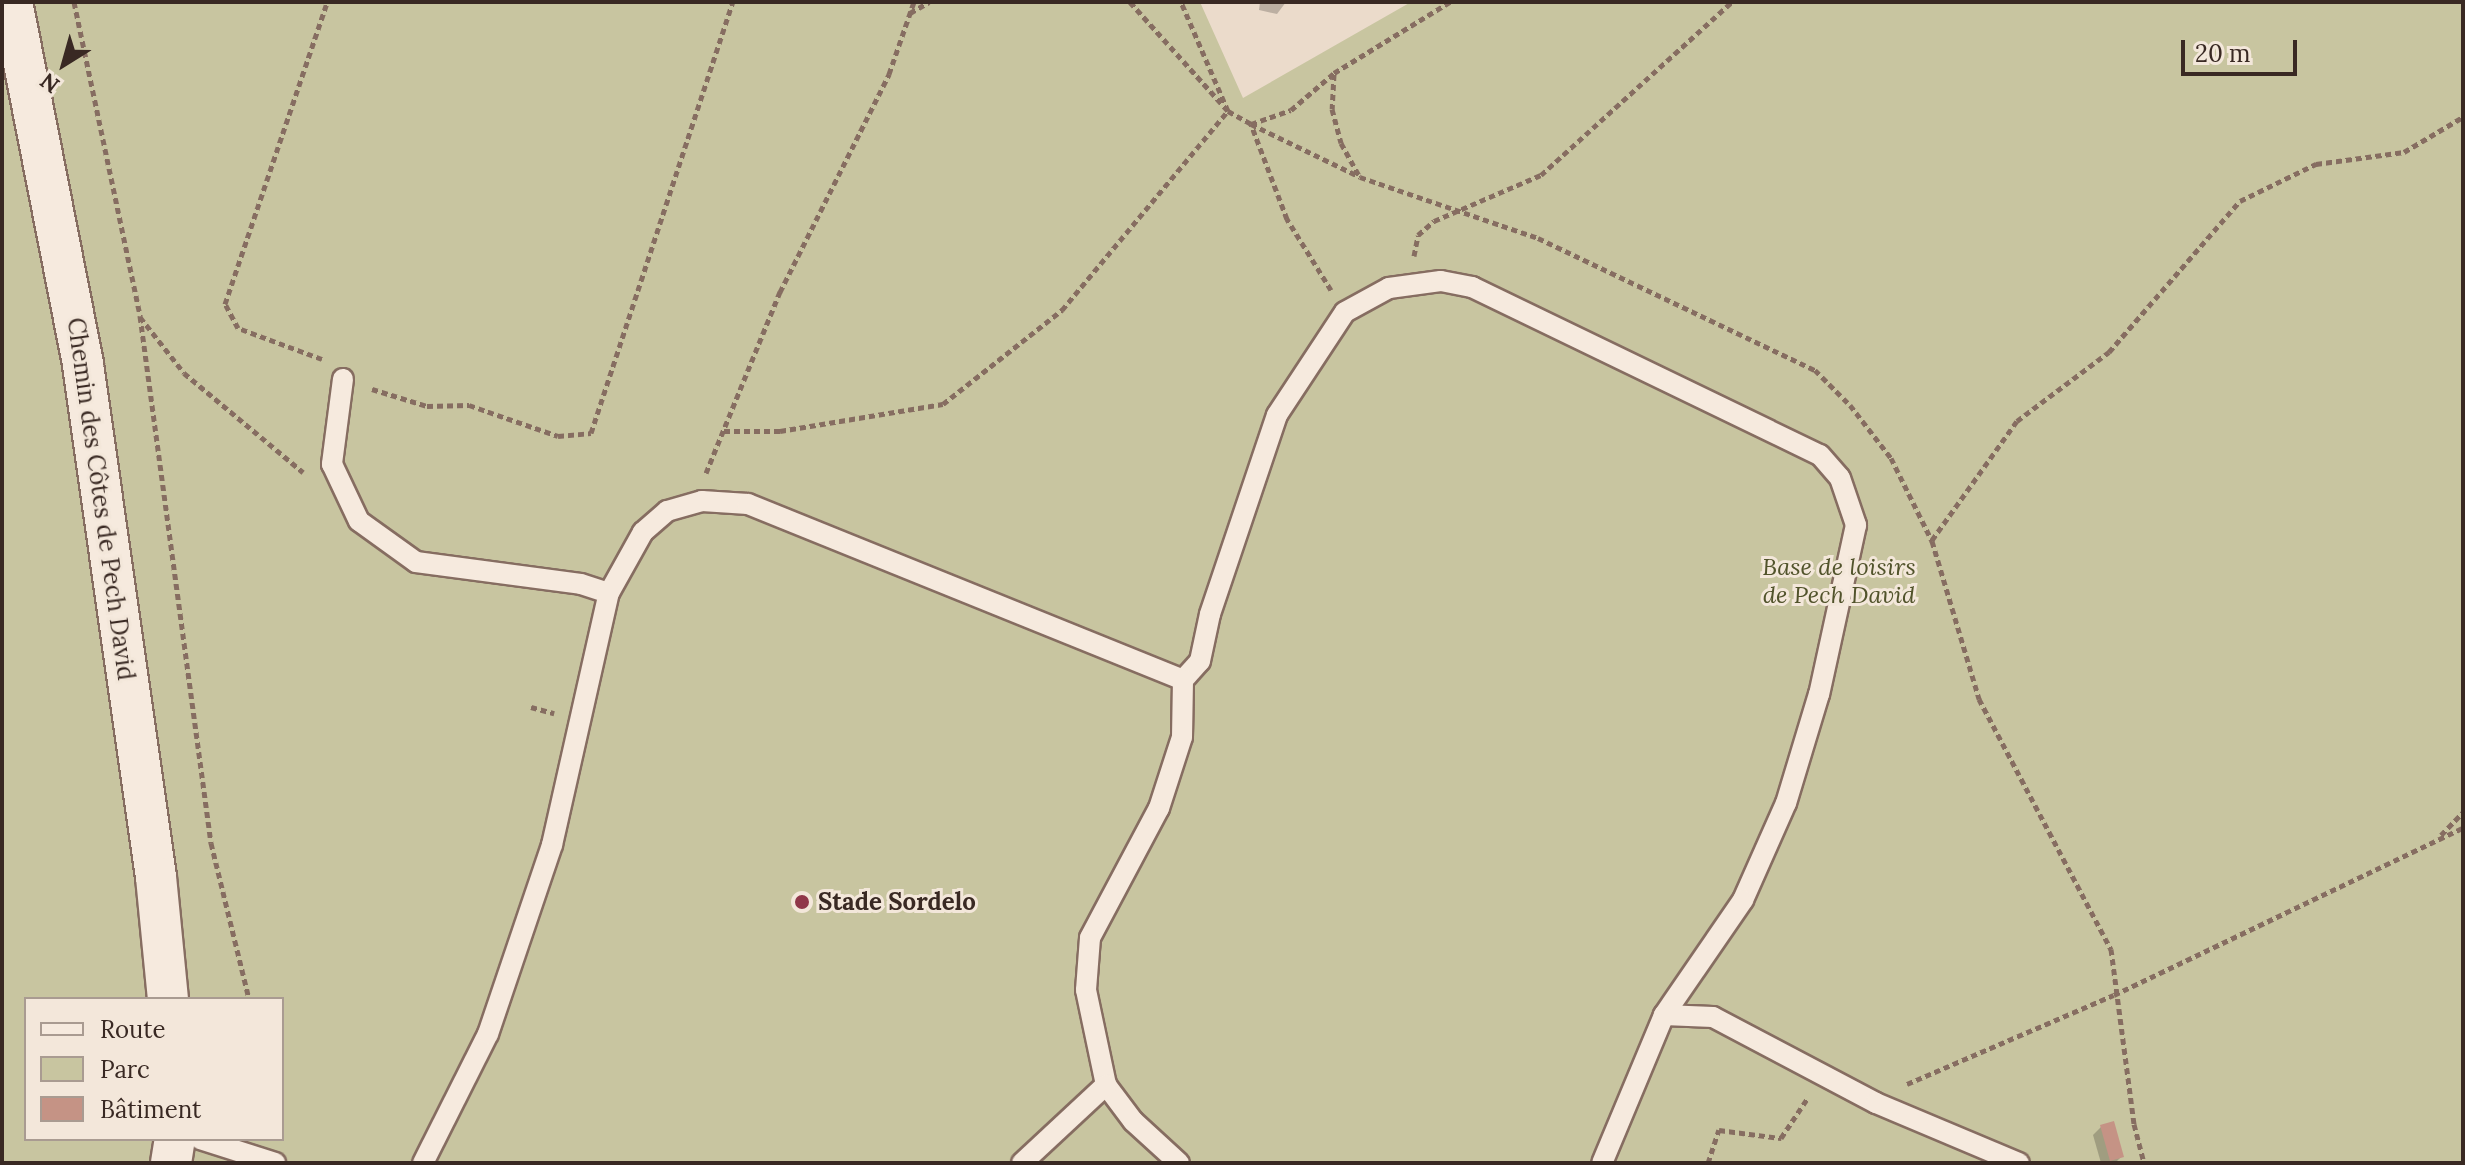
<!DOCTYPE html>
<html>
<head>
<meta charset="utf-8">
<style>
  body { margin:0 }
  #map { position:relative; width:2465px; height:1165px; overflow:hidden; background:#ebdbcb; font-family:Lora,serif }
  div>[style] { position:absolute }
  .green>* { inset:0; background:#c8c5a0 }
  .shadow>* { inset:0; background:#0003 }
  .building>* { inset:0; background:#c59385 }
  .path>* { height:5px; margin-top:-2.5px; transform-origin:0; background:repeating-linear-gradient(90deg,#866d61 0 6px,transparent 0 10px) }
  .roads { filter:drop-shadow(2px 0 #866d61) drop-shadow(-2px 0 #866d61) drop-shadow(0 2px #866d61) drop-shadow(0 -2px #866d61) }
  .lane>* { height:20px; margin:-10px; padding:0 10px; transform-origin:10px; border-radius:10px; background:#f6eade }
  .street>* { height:40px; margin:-20px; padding:0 20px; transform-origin:20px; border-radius:20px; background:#f6eade }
  .dots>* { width:22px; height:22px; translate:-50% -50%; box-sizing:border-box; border:4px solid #f3e7da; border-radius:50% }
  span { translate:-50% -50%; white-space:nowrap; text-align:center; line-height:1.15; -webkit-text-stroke:6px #f3e7da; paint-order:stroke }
  .street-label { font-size:24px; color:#392923 }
  .park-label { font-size:24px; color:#51532b; font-style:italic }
  .poi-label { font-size:24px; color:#392923; font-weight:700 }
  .left { translate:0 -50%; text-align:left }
  .frame { position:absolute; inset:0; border:4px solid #392923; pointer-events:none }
  .legend { position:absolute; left:24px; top:997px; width:260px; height:144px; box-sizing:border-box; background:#f3e7da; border:2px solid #a99b91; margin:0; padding:10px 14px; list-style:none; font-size:24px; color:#392923 }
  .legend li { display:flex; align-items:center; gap:16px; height:40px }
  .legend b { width:40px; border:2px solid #a99b91 }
  .north { position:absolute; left:24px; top:24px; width:80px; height:80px; -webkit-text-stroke:6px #f3e7da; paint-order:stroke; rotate:217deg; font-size:22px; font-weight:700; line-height:32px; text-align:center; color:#392923 }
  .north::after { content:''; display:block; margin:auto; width:28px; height:36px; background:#392923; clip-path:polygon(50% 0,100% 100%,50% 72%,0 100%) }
  .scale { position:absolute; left:2181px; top:40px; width:116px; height:36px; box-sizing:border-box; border:4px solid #392923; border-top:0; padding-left:10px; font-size:24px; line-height:28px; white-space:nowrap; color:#392923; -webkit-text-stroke:6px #f3e7da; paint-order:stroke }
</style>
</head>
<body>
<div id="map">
  <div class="green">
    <div style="clip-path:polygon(evenodd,2px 2px,1200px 2px,1243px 98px,1411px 2px,2463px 2px,2463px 1163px,2px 1163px,2px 2px,26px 999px,282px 999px,282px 1139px,26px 1139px,26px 999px)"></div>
  </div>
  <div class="shadow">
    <div style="clip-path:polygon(1260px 2px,1286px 2px,1277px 14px,1259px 10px)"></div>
    <div style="clip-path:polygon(2101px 1127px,2122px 1156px,2115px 1163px,2101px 1163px,2093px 1135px)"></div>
  </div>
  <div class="building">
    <div style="clip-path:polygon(2114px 1121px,2124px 1157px,2110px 1161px,2100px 1125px)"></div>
  </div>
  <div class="path">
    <div style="left:74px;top:2px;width:321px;rotate:78.1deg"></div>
    <div style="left:140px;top:316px;width:532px;rotate:82.33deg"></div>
    <div style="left:211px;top:843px;width:161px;rotate:76.3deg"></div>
    <div style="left:1130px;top:2px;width:147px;rotate:48deg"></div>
    <div style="left:1228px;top:111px;width:26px;rotate:29deg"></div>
    <div style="left:1251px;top:124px;width:42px;rotate:-19.3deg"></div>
    <div style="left:1291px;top:110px;width:57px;rotate:-40.7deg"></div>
    <div style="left:1334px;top:73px;width:136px;rotate:-31.5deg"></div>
    <div style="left:910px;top:13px;width:22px;rotate:-30deg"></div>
    <div style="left:1334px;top:74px;width:35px;rotate:93deg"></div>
    <div style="left:1332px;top:109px;width:35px;rotate:75deg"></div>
    <div style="left:1341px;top:143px;width:39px;rotate:61deg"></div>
    <div style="left:1414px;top:256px;width:21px;rotate:-79deg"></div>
    <div style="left:1418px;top:235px;width:21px;rotate:-41deg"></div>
    <div style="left:1434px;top:221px;width:116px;rotate:-23.3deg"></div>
    <div style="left:1541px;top:175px;width:258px;rotate:-42.2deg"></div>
    <div style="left:1331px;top:290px;width:84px;rotate:-121.8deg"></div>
    <div style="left:1287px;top:219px;width:102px;rotate:-110.8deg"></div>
    <div style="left:1251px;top:124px;width:121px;rotate:25.9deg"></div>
    <div style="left:1360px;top:177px;width:188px;rotate:18.9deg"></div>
    <div style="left:1538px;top:238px;width:307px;rotate:25.5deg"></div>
    <div style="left:1815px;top:370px;width:49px;rotate:45deg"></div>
    <div style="left:1850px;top:405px;width:67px;rotate:52.3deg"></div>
    <div style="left:1891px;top:458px;width:93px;rotate:63.7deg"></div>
    <div style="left:1932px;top:541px;width:165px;rotate:73.4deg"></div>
    <div style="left:1979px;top:699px;width:283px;rotate:62.2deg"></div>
    <div style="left:2111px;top:949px;width:177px;rotate:82.5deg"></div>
    <div style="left:2134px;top:1124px;width:40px;rotate:75.6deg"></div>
    <div style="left:140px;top:317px;width:71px;rotate:51.8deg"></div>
    <div style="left:184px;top:373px;width:155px;rotate:39.8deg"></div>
    <div style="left:322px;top:359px;width:90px;rotate:-159.7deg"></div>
    <div style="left:238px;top:328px;width:27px;rotate:-118deg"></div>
    <div style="left:225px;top:304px;width:319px;rotate:-71.3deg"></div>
    <div style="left:372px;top:389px;width:58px;rotate:17.2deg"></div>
    <div style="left:427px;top:406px;width:42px;rotate:-1.4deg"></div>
    <div style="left:469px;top:405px;width:94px;rotate:19.2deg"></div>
    <div style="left:558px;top:436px;width:33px;rotate:-5deg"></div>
    <div style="left:591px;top:433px;width:454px;rotate:-71.8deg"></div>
    <div style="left:724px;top:431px;width:56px"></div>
    <div style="left:780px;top:431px;width:165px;rotate:-9.4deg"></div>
    <div style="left:943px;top:404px;width:152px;rotate:-38.3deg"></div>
    <div style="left:1062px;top:310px;width:259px;rotate:-50.2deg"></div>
    <div style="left:1228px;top:111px;width:119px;rotate:-113.3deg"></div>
    <div style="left:706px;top:473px;width:196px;rotate:-67.8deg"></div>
    <div style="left:780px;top:292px;width:244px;rotate:-63.4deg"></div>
    <div style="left:889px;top:74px;width:76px;rotate:-70.9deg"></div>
    <div style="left:1932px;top:540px;width:146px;rotate:-54.5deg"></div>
    <div style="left:2017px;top:421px;width:115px;rotate:-36.9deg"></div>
    <div style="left:2109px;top:352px;width:200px;rotate:-49.1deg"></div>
    <div style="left:2240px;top:201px;width:85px;rotate:-26deg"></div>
    <div style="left:2316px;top:164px;width:89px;rotate:-7.8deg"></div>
    <div style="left:2404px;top:152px;width:69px;rotate:-30.7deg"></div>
    <div style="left:531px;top:707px;width:24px;rotate:15deg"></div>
    <div style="left:2441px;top:835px;width:32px;rotate:-46deg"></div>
    <div style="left:1907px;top:1084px;width:225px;rotate:-23.3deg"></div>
    <div style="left:2114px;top:995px;width:387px;rotate:-25.6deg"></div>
    <div style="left:1708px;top:1163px;width:35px;rotate:-72deg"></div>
    <div style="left:1719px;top:1130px;width:63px;rotate:7.4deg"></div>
    <div style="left:1781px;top:1138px;width:47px;rotate:-56.3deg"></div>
  </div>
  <div class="roads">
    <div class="lane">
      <div style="left:343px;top:379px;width:86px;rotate:97.4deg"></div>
      <div style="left:332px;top:464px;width:63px;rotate:64.7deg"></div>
      <div style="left:359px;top:521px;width:70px;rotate:35.7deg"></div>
      <div style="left:416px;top:562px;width:166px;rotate:7.6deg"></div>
      <div style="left:581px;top:584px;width:29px;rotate:18deg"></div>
      <div style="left:1183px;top:680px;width:25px;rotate:-48deg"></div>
      <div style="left:1200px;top:661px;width:48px;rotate:-78deg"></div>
      <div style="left:1210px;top:614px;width:210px;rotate:-71.4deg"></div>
      <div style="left:1277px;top:415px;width:123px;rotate:-56.6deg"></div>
      <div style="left:1345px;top:312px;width:50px;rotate:-28.6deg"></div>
      <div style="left:1389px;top:288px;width:52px;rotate:-7.7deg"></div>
      <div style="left:1441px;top:281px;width:32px;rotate:11deg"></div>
      <div style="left:1472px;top:287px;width:386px;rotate:25.8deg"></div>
      <div style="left:1820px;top:455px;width:30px;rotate:49deg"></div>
      <div style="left:1840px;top:478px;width:50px;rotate:71.2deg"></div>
      <div style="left:1856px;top:525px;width:173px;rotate:102.3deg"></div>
      <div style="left:1819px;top:694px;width:114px;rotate:106.8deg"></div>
      <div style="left:1786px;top:803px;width:106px;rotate:113.9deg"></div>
      <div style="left:1743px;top:900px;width:140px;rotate:124.5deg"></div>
      <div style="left:1664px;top:1015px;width:160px;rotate:112.7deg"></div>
      <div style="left:1664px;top:1015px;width:49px;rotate:2.3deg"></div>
      <div style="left:1713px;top:1017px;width:184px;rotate:27.8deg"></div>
      <div style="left:1876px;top:1103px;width:155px;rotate:22.8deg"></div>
      <div style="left:200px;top:1139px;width:79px;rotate:17.7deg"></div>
      <div style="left:423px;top:1163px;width:144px;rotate:-63.3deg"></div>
      <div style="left:488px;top:1034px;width:200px;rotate:-71.3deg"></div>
      <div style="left:552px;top:845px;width:258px;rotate:-77.3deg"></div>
      <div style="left:609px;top:593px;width:70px;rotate:-60.9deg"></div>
      <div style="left:643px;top:532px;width:32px;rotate:-41deg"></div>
      <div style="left:667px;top:511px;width:36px;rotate:-16deg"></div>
      <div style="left:702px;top:501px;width:46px;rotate:3.7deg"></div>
      <div style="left:748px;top:504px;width:469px;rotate:22deg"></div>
      <div style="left:1183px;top:680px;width:57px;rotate:91deg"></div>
      <div style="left:1182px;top:737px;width:75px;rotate:107.9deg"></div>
      <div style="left:1159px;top:808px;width:147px;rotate:118deg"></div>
      <div style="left:1090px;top:938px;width:52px;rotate:94.4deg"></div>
      <div style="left:1086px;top:990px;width:97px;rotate:78.1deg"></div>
      <div style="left:1106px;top:1085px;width:45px;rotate:53.1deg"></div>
      <div style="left:1133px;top:1121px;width:62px;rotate:42.4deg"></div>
      <div style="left:1022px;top:1163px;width:115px;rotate:-42.9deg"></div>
    </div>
    <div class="street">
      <div style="left:12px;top:2px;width:370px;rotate:78.9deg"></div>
      <div style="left:83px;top:365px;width:517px;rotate:81.89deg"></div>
      <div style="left:156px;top:877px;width:123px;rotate:84.4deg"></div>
      <div style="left:171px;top:1163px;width:24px;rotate:-81deg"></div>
    </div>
  </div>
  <div class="dots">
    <div style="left:802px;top:902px;background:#903749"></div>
  </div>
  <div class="street-label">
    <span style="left:101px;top:499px;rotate:82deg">Chemin des Côtes de Pech David</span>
  </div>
  <div class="park-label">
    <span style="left:1839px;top:581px">Base de loisirs<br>de Pech David</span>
  </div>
  <div class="poi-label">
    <span class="left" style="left:818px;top:902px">Stade Sordelo</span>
  </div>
  <div class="frame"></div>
  <ul class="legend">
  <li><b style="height:10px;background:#f6eade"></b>Route</li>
  <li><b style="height:22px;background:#c8c5a0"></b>Parc</li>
  <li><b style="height:22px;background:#c59385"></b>Bâtiment</li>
  </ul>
  <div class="north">N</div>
  <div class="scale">20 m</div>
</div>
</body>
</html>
